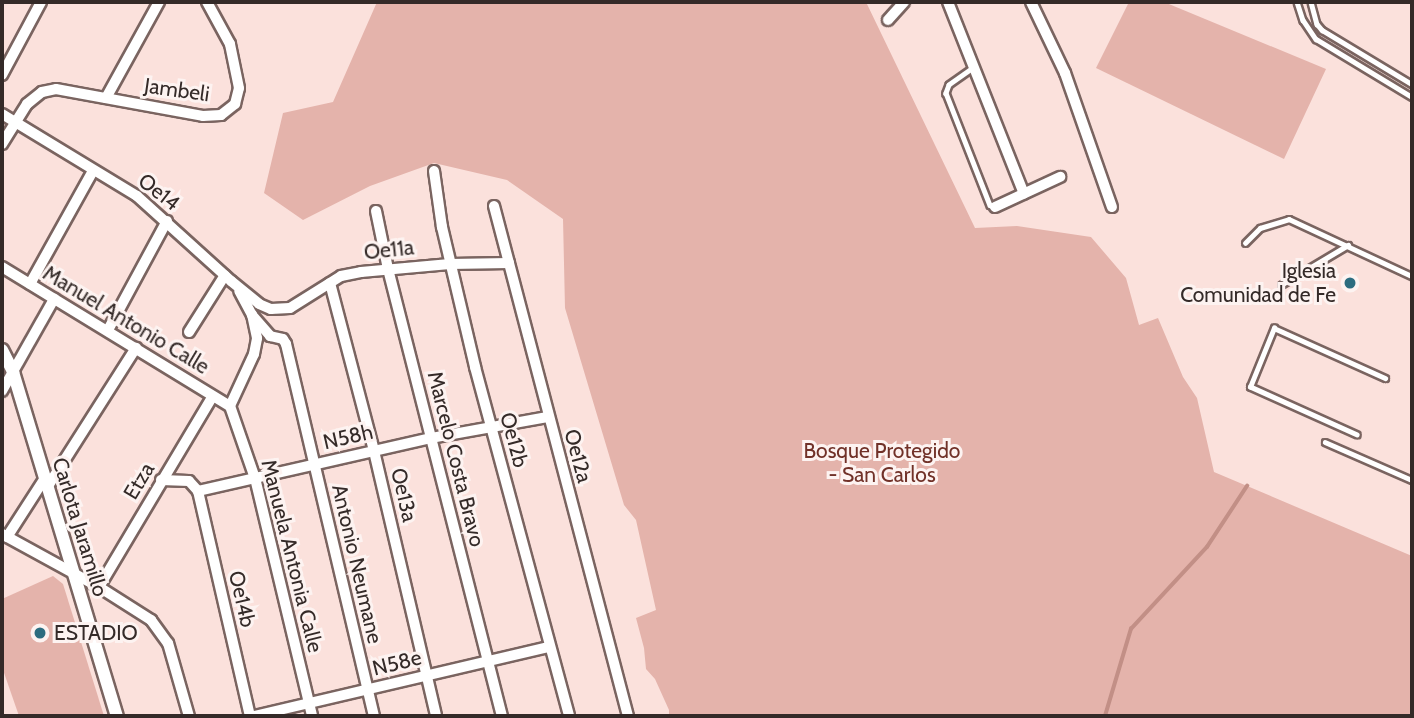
<!DOCTYPE html>
<html>
<head>
<meta charset="utf-8">
<style>
  body { margin:0 }
  #map { position:relative; width:1414px; height:718px; overflow:hidden; background:#fbe1dc; font-family:Cabin,sans-serif }
  div>[style] { position:absolute }
  .green>* { inset:0; background:#e4b3ab }
  .stream>* { height:3.5px; margin:-1.75px; padding:0 1.75px; transform-origin:1.75px; border-radius:1.75px; background:#c28f86 }
  .roads { filter:drop-shadow(2px 0 #7a6460) drop-shadow(-2px 0 #7a6460) drop-shadow(0 2px #7a6460) drop-shadow(0 -2px #7a6460) }
  .service>* { height:4.5px; margin:-2.25px; padding:0 2.25px; transform-origin:2.25px; border-radius:2.25px; background:#fff }
  .minor>* { height:10px; margin:-5px; padding:0 5px; transform-origin:5px; border-radius:5px; background:#fff }
  .tertiary>* { height:12px; margin:-6px; padding:0 6px; transform-origin:6px; border-radius:6px; background:#fff }
  .dots>* { width:19px; height:19px; translate:-50% -50%; box-sizing:border-box; border:4px solid #fdf3f1; border-radius:50% }
  span { translate:-50% -50%; white-space:nowrap; text-align:center; line-height:1.15; -webkit-text-stroke:6px #fdf3f1; paint-order:stroke }
  .street-label { font-size:21px; color:#342a28 }
  .poi-label { font-size:21px; color:#342a28 }
  .right { translate:-100% -50%; text-align:right }
  .left { translate:0 -50%; text-align:left }
  .park-label { font-size:21px; color:#713128 }
  .frame { position:absolute; inset:0; border:4px solid #342a28; pointer-events:none }
</style>
</head>
<body>
<div id="map">
  <div class="green">
    <div style="clip-path:polygon(377px 2px,866px 2px,975px 228px,1017px 226px,1091px 237px,1126px 278px,1139px 325px,1158px 318px,1183px 377px,1197px 398px,1214px 472px,1412px 556px,1412px 716px,665px 716px,669px 715px,669px 710px,655px 679px,646px 669px,644px 648px,636px 618px,656px 610px,636px 520px,624px 505px,565px 308px,563px 219px,507px 180px,434px 163px,370px 186px,303px 220px,264px 193px,283px 113px,333px 102px)"></div>
    <div style="clip-path:polygon(1129px 2px,1164px 2px,1326px 69px,1284px 159px,1096px 68px)"></div>
    <div style="clip-path:polygon(53px 576px,63px 584px,104px 716px,19px 716px,2px 667px,2px 599px)"></div>
  </div>
  <div class="stream">
    <div style="left:1105px;top:716px;width:91px;rotate:-73.4deg"></div>
    <div style="left:1131px;top:629px;width:112px;rotate:-47.2deg"></div>
    <div style="left:1207px;top:547px;width:73px;rotate:-56.7deg"></div>
  </div>
  <div class="roads">
    <div class="service">
      <div style="left:1297px;top:2px;width:19px;rotate:72deg"></div>
      <div style="left:1303px;top:20px;width:23px;rotate:56deg"></div>
      <div style="left:1316px;top:39px;width:112px;rotate:31.1deg"></div>
      <div style="left:1311px;top:2px;width:23px;rotate:75deg"></div>
      <div style="left:1317px;top:24px;width:8px;rotate:50deg"></div>
      <div style="left:1322px;top:30px;width:105px;rotate:31deg"></div>
      <div style="left:973px;top:68px;width:29px;rotate:145deg"></div>
      <div style="left:949px;top:85px;width:9px;rotate:111deg"></div>
      <div style="left:946px;top:93px;width:120px;rotate:68.6deg"></div>
      <div style="left:990px;top:205px;width:4px;rotate:27deg"></div>
      <div style="left:1245px;top:243px;width:21px;rotate:-45deg"></div>
      <div style="left:1260px;top:228px;width:30px;rotate:-17deg"></div>
      <div style="left:1289px;top:219px;width:136px;rotate:24.9deg"></div>
      <div style="left:1281px;top:285px;width:78px;rotate:-30.8deg"></div>
      <div style="left:1357px;top:435px;width:117px;rotate:-155.8deg"></div>
      <div style="left:1250px;top:387px;width:64px;rotate:-67.9deg"></div>
      <div style="left:1274px;top:328px;width:122px;rotate:24.2deg"></div>
      <div style="left:1325px;top:442px;width:95px;rotate:23.6deg"></div>
    </div>
    <div class="minor">
      <div style="left:948px;top:2px;width:206px;rotate:68.4deg"></div>
      <div style="left:1031px;top:2px;width:79px;rotate:64.4deg"></div>
      <div style="left:1065px;top:73px;width:142px;rotate:70.7deg"></div>
      <div style="left:888px;top:20px;width:24px;rotate:-48deg"></div>
      <div style="left:2px;top:75px;width:83px;rotate:-61.9deg"></div>
      <div style="left:106px;top:98px;width:110px;rotate:-61.1deg"></div>
      <div style="left:2px;top:114px;width:158px;rotate:31.3deg"></div>
      <div style="left:137px;top:196px;width:127px;rotate:42.1deg"></div>
      <div style="left:231px;top:281px;width:36px;rotate:39deg"></div>
      <div style="left:259px;top:304px;width:13px;rotate:23deg"></div>
      <div style="left:271px;top:309px;width:19px;rotate:-3deg"></div>
      <div style="left:290px;top:308px;width:60px;rotate:-32.1deg"></div>
      <div style="left:341px;top:276px;width:20px;rotate:-11deg"></div>
      <div style="left:361px;top:272px;width:89px;rotate:-5.1deg"></div>
      <div style="left:450px;top:264px;width:59px;rotate:-1deg"></div>
      <div style="left:2px;top:144px;width:47px;rotate:-58deg"></div>
      <div style="left:27px;top:104px;width:19px;rotate:-39deg"></div>
      <div style="left:42px;top:92px;width:14px;rotate:-12deg"></div>
      <div style="left:56px;top:89px;width:149px;rotate:10.4deg"></div>
      <div style="left:203px;top:116px;width:18px;rotate:-3deg"></div>
      <div style="left:221px;top:115px;width:18px;rotate:-38deg"></div>
      <div style="left:235px;top:104px;width:16px;rotate:-76deg"></div>
      <div style="left:239px;top:88px;width:45px;rotate:-101.6deg"></div>
      <div style="left:230px;top:44px;width:48px;rotate:-118.7deg"></div>
      <div style="left:434px;top:171px;width:57px;rotate:81.9deg"></div>
      <div style="left:442px;top:227px;width:144px;rotate:76.7deg"></div>
      <div style="left:475px;top:367px;width:361px;rotate:74.9deg"></div>
      <div style="left:494px;top:206px;width:527px;rotate:75.28deg"></div>
      <div style="left:995px;top:207px;width:72px;rotate:-24.8deg"></div>
      <div style="left:376px;top:211px;width:59px;rotate:78.3deg"></div>
      <div style="left:388px;top:269px;width:461px;rotate:75.7deg"></div>
      <div style="left:2px;top:267px;width:267px;rotate:31.4deg"></div>
      <div style="left:330px;top:283px;width:174px;rotate:75.3deg"></div>
      <div style="left:374px;top:451px;width:272px;rotate:76.8deg"></div>
      <div style="left:30px;top:284px;width:129px;rotate:-60.9deg"></div>
      <div style="left:252px;top:315px;width:28px;rotate:49deg"></div>
      <div style="left:270px;top:336px;width:13px;rotate:13deg"></div>
      <div style="left:283px;top:339px;width:6px;rotate:59deg"></div>
      <div style="left:286px;top:344px;width:382px;rotate:76.7deg"></div>
      <div style="left:108px;top:330px;width:124px;rotate:-61.6deg"></div>
      <div style="left:189px;top:332px;width:67px;rotate:-57.7deg"></div>
      <div style="left:2px;top:391px;width:106px;rotate:-60.5deg"></div>
      <div style="left:230px;top:406px;width:76px;rotate:70.9deg"></div>
      <div style="left:255px;top:478px;width:245px;rotate:76.5deg"></div>
      <div style="left:230px;top:406px;width:57px;rotate:-65.2deg"></div>
      <div style="left:254px;top:354px;width:16px;rotate:-79deg"></div>
      <div style="left:257px;top:338px;width:24px;rotate:-102deg"></div>
      <div style="left:252px;top:315px;width:27px;rotate:-118deg"></div>
      <div style="left:161px;top:480px;width:28px;rotate:2deg"></div>
      <div style="left:189px;top:481px;width:13px;rotate:48deg"></div>
      <div style="left:198px;top:491px;width:231px;rotate:77deg"></div>
      <div style="left:48px;top:486px;width:164px;rotate:-57.5deg"></div>
      <div style="left:198px;top:491px;width:239px;rotate:-12.8deg"></div>
      <div style="left:431px;top:438px;width:119px;rotate:-10.2deg"></div>
      <div style="left:2px;top:534px;width:111px;rotate:28.7deg"></div>
      <div style="left:99px;top:587px;width:62px;rotate:32.4deg"></div>
      <div style="left:151px;top:620px;width:29px;rotate:54deg"></div>
      <div style="left:168px;top:643px;width:76px;rotate:74deg"></div>
      <div style="left:7px;top:537px;width:70px;rotate:-57.2deg"></div>
      <div style="left:99px;top:587px;width:222px;rotate:-59.2deg"></div>
      <div style="left:254px;top:716px;width:303px;rotate:-13.2deg"></div>
    </div>
    <div class="tertiary">
      <div style="left:2px;top:350px;width:25px;rotate:63deg"></div>
      <div style="left:13px;top:372px;width:359px;rotate:73.2deg"></div>
    </div>
  </div>
  <div class="dots">
    <div style="left:1350px;top:283px;background:#2c6d80"></div>
    <div style="left:40px;top:633px;background:#2c6d80"></div>
  </div>
  <div class="street-label">
    <span style="left:177px;top:90px;rotate:8deg">Jambeli</span>
    <span style="left:159px;top:192px;rotate:38deg">Oe14</span>
    <span style="left:389px;top:250px;rotate:-6deg">Oe11a</span>
    <span style="left:126px;top:320px;rotate:31deg">Manuel Antonio Calle</span>
    <span style="left:348px;top:437px;rotate:-13deg">N58h</span>
    <span style="left:514px;top:440px;rotate:75deg">Oe12b</span>
    <span style="left:578px;top:456px;rotate:75deg">Oe12a</span>
    <span style="left:456px;top:459px;rotate:76deg">Marcelo Costa Bravo</span>
    <span style="left:139px;top:481px;rotate:-59deg">Etza</span>
    <span style="left:404px;top:495px;rotate:77deg">Oe13a</span>
    <span style="left:80px;top:527px;rotate:73deg">Carlota Jaramillo</span>
    <span style="left:292px;top:556px;rotate:76deg">Manuela Antonia Calle</span>
    <span style="left:357px;top:564px;rotate:77deg">Antonio Neumane</span>
    <span style="left:242px;top:599px;rotate:77deg">Oe14b</span>
    <span style="left:397px;top:663px;rotate:-14deg">N58e</span>
  </div>
  <div class="poi-label">
    <span class="right" style="left:1336px;top:283px">Iglesia<br>Comunidad de Fe</span>
    <span class="left" style="left:54px;top:633px">ESTADIO</span>
  </div>
  <div class="park-label">
    <span style="left:882px;top:463px">Bosque Protegido<br>- San Carlos</span>
  </div>
  <div class="frame"></div>
</div>
</body>
</html>
